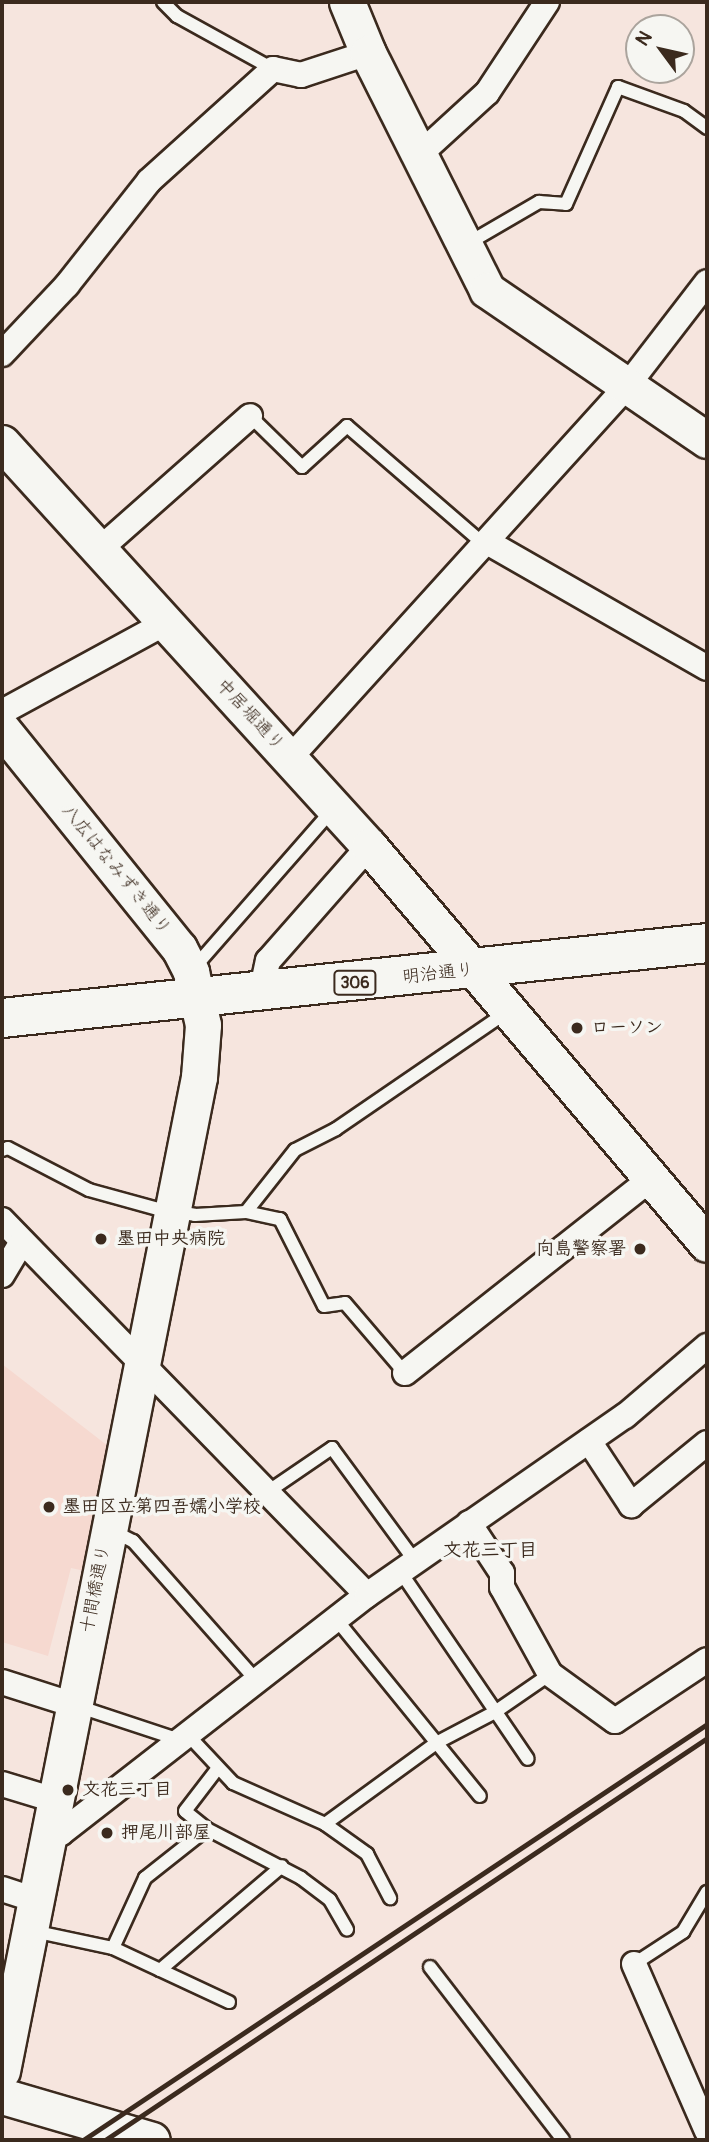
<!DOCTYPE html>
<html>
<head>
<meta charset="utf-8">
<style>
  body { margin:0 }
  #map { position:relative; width:709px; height:2142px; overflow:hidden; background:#f6e5de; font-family:Pangolin,"Klee One",sans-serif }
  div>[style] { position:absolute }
  .built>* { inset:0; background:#f6d9d0 }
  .roads { filter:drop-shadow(2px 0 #3b2a1e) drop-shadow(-2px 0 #3b2a1e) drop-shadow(0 2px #3b2a1e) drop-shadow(0 -2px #3b2a1e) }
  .lane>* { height:12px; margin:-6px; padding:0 6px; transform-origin:6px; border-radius:6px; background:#f6f6f2 }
  .street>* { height:24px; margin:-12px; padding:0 12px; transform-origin:12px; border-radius:12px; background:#f6f6f2 }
  .secondary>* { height:35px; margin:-17.5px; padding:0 17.5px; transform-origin:17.5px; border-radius:17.5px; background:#f6f6f2 }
  .primary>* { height:38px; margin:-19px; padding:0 19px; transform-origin:19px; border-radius:19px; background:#f6f6f2 }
  .rail>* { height:5px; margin:-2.5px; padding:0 2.5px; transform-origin:2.5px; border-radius:2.5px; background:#3b2a1e }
  .dots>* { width:19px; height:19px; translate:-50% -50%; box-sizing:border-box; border:4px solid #f6f6f2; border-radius:50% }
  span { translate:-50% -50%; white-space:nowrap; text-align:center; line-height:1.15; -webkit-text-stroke:7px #f6f6f2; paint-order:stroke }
  .shield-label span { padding:2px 5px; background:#f6f6f2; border:2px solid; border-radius:5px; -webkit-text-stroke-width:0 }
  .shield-label { font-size:16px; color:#3b2a1e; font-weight:700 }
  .street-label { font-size:18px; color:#3b2a1e }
  .poi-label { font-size:18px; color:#3b2a1e; font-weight:700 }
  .left { translate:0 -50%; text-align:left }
  .right { translate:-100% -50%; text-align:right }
  .neighbourhood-label { font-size:19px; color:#3b2a1e; font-weight:700 }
  .frame { position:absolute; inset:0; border:4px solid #3b2a1e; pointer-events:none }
  .north { position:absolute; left:625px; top:14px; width:70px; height:70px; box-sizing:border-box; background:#f6f6f2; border:2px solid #aba49d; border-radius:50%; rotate:303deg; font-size:19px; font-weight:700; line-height:28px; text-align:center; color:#3b2a1e }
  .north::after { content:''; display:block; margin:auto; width:24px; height:32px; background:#3b2a1e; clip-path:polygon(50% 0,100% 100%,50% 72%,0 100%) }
</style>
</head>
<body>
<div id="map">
  <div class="built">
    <div style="clip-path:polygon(2px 1364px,108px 1446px,85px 1571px,71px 1568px,48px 1656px,2px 1642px)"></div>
  </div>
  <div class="roads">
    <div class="lane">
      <div style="left:163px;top:2px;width:20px;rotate:45deg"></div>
      <div style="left:177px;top:16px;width:110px;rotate:28.9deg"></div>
      <div style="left:465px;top:245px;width:86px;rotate:-30.2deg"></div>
      <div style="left:539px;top:202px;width:27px;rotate:4deg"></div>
      <div style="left:566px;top:204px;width:128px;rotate:-66deg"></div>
      <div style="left:618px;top:87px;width:70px;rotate:20deg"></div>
      <div style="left:684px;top:111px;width:29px;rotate:36deg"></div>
      <div style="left:250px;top:416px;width:73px;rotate:44.4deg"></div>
      <div style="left:302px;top:467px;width:61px;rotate:-42.3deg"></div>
      <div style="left:347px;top:426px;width:174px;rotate:40.8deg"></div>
      <div style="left:479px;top:540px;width:10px;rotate:17deg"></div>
      <div style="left:193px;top:969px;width:213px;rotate:-48.8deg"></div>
      <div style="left:2px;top:1150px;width:6px;rotate:-18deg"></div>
      <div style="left:8px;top:1148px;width:91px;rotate:27.4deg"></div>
      <div style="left:89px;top:1190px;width:72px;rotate:15.4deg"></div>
      <div style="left:158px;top:1209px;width:37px;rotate:9deg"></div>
      <div style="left:195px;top:1215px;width:51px;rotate:-3.4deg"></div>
      <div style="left:246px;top:1212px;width:35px;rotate:12deg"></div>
      <div style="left:280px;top:1219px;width:97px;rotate:63.2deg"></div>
      <div style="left:324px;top:1306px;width:21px;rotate:-8deg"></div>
      <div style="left:345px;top:1303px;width:92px;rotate:49.4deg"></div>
      <div style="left:246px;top:1212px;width:79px;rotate:-51.7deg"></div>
      <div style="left:295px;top:1150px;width:46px;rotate:-27.1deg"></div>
      <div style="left:336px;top:1129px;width:207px;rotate:-34.4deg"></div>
      <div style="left:266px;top:1493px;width:80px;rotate:-34.3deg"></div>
      <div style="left:332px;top:1448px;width:140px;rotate:53.7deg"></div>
      <div style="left:111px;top:1530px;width:25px;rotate:27deg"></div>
      <div style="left:133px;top:1541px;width:187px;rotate:48.5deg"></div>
      <div style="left:400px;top:1571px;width:227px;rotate:55.8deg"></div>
      <div style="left:336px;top:1619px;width:228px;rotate:50.9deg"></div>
      <div style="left:77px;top:1706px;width:108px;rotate:18.3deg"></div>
      <div style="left:188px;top:1735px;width:66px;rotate:46.8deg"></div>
      <div style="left:233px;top:1783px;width:101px;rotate:24deg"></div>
      <div style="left:325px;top:1824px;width:52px;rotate:35.5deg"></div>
      <div style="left:367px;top:1854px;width:50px;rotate:62.4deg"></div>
      <div style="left:325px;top:1824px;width:137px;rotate:-36.1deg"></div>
      <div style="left:436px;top:1743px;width:67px;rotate:-27.7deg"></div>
      <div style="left:495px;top:1712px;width:67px;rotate:-34.6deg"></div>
      <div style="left:207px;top:1829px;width:106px;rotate:27.5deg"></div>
      <div style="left:301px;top:1878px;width:36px;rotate:37deg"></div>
      <div style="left:330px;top:1900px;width:34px;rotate:60deg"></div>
      <div style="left:33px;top:1931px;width:82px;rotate:12deg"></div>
      <div style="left:113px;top:1948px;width:77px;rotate:-65.4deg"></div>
      <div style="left:145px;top:1878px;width:79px;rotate:-38.3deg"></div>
      <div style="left:207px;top:1829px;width:28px;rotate:-141deg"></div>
      <div style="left:185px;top:1811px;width:54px;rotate:-52.5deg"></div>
      <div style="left:113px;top:1948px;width:128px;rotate:25deg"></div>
      <div style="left:634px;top:1964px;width:59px;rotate:-33.1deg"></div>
      <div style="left:683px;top:1932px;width:47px;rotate:-59deg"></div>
      <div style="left:430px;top:1967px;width:218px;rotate:52.4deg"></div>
      <div style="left:160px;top:1970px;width:160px;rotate:-40.4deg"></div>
    </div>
    <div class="street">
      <div style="left:419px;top:155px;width:92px;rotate:-42.4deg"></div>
      <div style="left:487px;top:93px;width:109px;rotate:-56.6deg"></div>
      <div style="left:2px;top:354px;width:95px;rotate:-46.7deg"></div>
      <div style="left:67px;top:285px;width:132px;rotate:-51.7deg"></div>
      <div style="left:149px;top:181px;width:167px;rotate:-42.1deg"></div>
      <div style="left:273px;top:69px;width:29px;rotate:12deg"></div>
      <div style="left:301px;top:75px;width:71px;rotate:-18.2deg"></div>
      <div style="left:489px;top:543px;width:251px;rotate:29.8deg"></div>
      <div style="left:101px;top:548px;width:199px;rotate:-41.5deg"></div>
      <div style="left:2px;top:712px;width:186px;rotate:-28.6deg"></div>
      <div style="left:290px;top:758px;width:502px;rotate:-47.83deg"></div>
      <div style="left:627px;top:386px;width:131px;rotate:-52.4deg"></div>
      <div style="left:261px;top:993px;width:33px;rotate:-78deg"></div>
      <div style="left:268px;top:961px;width:153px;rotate:-48.7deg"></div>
      <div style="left:2px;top:1220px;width:523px;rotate:45.77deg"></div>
      <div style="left:2px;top:1275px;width:39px;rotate:-59deg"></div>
      <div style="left:405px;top:1373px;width:318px;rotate:-38.3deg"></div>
      <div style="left:589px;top:1441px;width:77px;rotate:56.7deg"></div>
      <div style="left:631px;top:1505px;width:98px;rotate:-39.2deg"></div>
      <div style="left:469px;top:1523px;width:60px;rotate:56.6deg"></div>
      <div style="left:502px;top:1573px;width:14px;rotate:90deg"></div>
      <div style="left:502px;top:1587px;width:99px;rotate:61.1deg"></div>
      <div style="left:550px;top:1674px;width:80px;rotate:35.9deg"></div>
      <div style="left:615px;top:1721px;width:110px;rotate:-33.5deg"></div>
      <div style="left:2px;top:1682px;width:76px;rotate:17.7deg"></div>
      <div style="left:2px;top:1784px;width:55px;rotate:16.8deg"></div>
      <div style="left:47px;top:1839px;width:15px;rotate:-23deg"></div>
      <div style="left:61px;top:1833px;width:388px;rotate:-37.9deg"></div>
      <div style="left:367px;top:1595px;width:314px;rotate:-34.8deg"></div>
      <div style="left:625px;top:1416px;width:108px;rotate:-40.5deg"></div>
      <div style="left:2px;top:1889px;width:35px;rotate:18deg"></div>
      <div style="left:634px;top:1964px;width:182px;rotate:66.4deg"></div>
    </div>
    <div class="secondary">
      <div style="left:347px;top:2px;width:55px;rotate:67.6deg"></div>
      <div style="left:368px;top:53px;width:265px;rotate:63.3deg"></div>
      <div style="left:487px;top:290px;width:266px;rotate:34.3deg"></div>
      <div style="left:2px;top:443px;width:545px;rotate:47.68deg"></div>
      <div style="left:369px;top:846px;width:522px;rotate:49.66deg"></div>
      <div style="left:2px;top:729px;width:282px;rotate:51.1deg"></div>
      <div style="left:179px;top:948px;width:27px;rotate:63deg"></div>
      <div style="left:191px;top:972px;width:54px;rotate:77.2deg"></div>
      <div style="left:203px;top:1025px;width:52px;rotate:94.4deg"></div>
      <div style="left:199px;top:1077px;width:1013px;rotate:101.21deg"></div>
      <div style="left:2px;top:2096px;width:156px;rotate:16.3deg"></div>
    </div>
    <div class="primary">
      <div style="left:2px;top:1018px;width:709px;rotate:-6.07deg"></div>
    </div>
  </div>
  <div class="rail">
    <div style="left:83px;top:2140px;width:750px;rotate:-33.69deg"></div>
    <div style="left:105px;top:2140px;width:724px;rotate:-33.73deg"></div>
  </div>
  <div class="dots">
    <div style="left:577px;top:1028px;background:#3b2a1e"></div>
    <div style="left:101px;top:1239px;background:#3b2a1e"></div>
    <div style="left:640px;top:1249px;background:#3b2a1e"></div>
    <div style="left:49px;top:1507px;background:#3b2a1e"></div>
    <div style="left:68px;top:1790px;background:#3b2a1e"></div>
    <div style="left:107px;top:1833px;background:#3b2a1e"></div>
  </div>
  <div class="shield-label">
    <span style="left:355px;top:983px">306</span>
  </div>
  <div class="street-label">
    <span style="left:250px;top:715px;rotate:47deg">中居堀通り</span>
    <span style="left:116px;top:870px;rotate:51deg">八広はなみずき通り</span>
    <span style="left:438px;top:974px;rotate:-6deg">明治通り</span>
    <span style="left:96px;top:1589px;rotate:-79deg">十間橋通り</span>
  </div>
  <div class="poi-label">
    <span class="left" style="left:591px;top:1028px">ローソン</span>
    <span class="left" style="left:117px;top:1239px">墨田中央病院</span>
    <span class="right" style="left:626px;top:1249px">向島警察署</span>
    <span class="left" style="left:63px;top:1507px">墨田区立第四吾嬬小学校</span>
    <span class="left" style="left:82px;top:1790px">文花三丁目</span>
    <span class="left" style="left:121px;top:1833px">押尾川部屋</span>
  </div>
  <div class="neighbourhood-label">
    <span style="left:490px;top:1551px">文花三丁目</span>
  </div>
  <div class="frame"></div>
  <div class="north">N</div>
</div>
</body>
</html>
